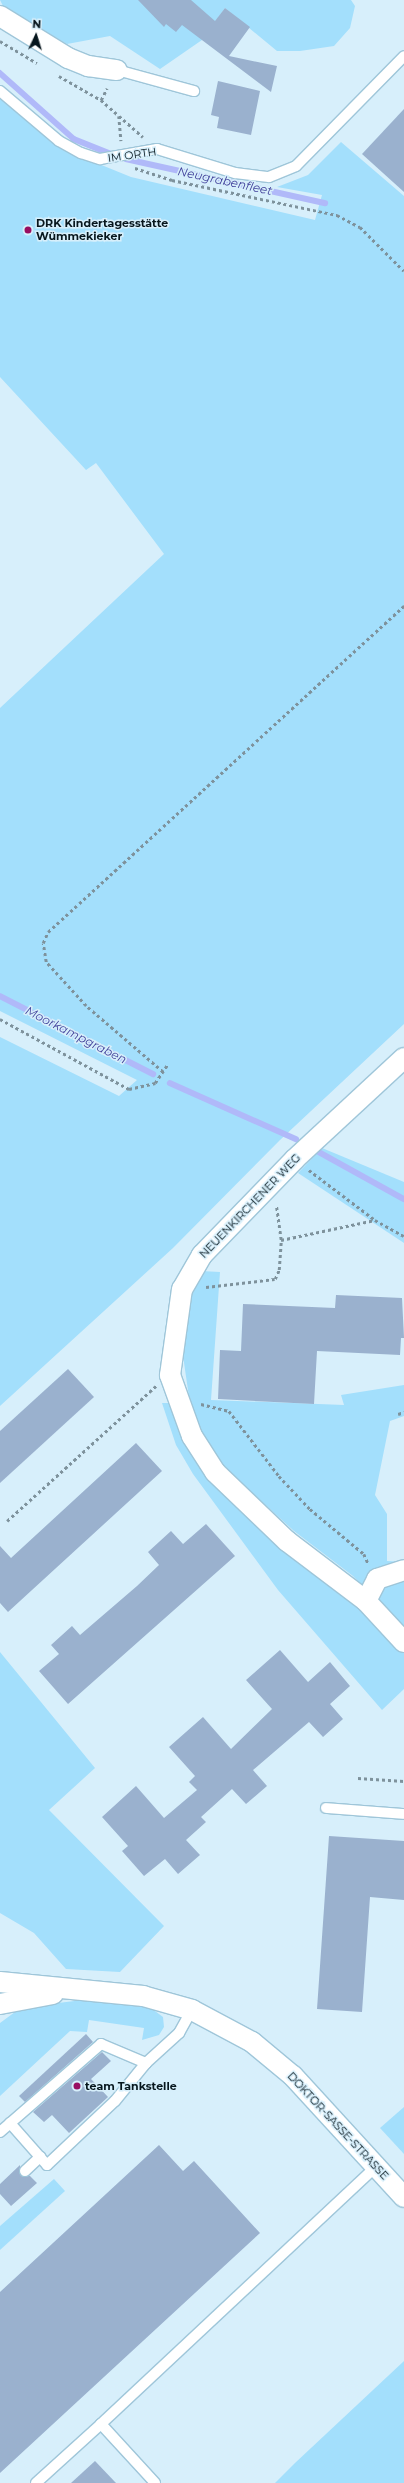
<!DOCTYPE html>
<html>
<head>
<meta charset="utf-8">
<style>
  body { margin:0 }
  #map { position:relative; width:404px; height:2483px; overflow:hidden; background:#d7effb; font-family:Montserrat,sans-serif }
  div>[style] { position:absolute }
  .green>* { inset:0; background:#a3dffc }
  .stream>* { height:5.5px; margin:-2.75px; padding:0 2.75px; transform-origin:2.75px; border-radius:2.75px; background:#b0b9f9 }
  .building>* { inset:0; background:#9ab1ce }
  .path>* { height:2.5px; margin-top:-1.25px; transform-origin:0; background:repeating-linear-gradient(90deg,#7e929c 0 3px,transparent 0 6px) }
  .roads { filter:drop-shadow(1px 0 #9fc6d9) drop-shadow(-1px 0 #9fc6d9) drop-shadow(0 1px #9fc6d9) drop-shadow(0 -1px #9fc6d9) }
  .lane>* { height:10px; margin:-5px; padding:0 5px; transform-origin:5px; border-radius:5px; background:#fff }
  .street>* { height:20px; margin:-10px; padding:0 10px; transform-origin:10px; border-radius:10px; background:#fff }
  .dots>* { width:11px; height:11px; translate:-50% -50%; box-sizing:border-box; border:2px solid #d7effb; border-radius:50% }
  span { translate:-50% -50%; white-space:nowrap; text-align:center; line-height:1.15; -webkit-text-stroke:3px #d7effb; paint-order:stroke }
  .street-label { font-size:11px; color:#07161d }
  .poi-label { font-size:11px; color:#07161d; font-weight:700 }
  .left { translate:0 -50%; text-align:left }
  .water-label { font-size:12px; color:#41419b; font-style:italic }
  .north { position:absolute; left:16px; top:16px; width:40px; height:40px; -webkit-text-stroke:3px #d7effb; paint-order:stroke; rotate:4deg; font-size:11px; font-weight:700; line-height:16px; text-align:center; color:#07161d }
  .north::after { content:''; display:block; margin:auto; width:14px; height:18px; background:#07161d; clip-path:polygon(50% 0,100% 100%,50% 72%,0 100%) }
</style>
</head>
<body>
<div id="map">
  <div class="green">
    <div style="clip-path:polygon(0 0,351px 0,355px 6px,350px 28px,334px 46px,300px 51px,277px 51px,225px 8px,202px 40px,160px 69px,110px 36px,67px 44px,4px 8px)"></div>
    <div style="clip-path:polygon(0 96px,62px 149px,131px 177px,315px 220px,322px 195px,277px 187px,308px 175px,341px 142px,404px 196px,404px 1024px,280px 1140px,173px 1248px,0 1406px,0 1037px,119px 1096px,137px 1080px,0 1011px,0 708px,164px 554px,96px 463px,86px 470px,0 377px)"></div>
    <div style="clip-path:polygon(322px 1148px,404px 1182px,404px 1243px,298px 1173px)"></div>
    <div style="clip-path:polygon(201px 1271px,220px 1272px,211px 1400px,344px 1405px,341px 1395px,404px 1385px,404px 1416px,390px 1421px,375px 1495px,387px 1514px,387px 1561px,404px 1562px,404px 1629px,353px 1576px,294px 1531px,224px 1467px,203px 1435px,189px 1397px,182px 1349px,189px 1304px)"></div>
    <div style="clip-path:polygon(162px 1403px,173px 1403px,188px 1445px,404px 1652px,404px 1689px,382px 1710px,278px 1590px,193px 1474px,176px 1445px)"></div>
    <div style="clip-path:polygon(0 1652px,95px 1768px,49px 1810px,164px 1926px,120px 1972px,66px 1969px,34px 1933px,0 1913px)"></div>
    <div style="clip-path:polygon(83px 2000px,151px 2008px,163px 2017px,164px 2027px,159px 2035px,142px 2040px,144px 2028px,89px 2020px,87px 2032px,70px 2031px,0 2096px,0 2023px,15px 2012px,33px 2006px)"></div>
    <div style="clip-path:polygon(404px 2107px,404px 2154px,380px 2128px)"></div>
    <div style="clip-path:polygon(54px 2179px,65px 2191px,0 2250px,0 2226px)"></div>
    <div style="clip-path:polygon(404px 2361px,404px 2483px,275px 2483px,295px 2463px)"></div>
  </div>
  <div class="stream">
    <div style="left:0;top:73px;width:99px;rotate:41.7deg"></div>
    <div style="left:74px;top:139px;width:40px;rotate:22deg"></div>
    <div style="left:126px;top:159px;width:204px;rotate:12.5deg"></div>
    <div style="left:0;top:996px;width:172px;rotate:27deg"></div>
    <div style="left:170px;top:1083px;width:138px;rotate:24deg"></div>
    <div style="left:317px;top:1151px;width:99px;rotate:28.9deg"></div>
  </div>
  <div class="building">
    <div style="clip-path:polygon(138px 0,191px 0,215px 21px,225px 8px,250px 27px,229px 56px,277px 66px,271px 92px,182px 25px,176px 32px,166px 24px,164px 27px)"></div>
    <div style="clip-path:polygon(218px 81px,260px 91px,251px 135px,217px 128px,219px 117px,211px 115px)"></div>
    <div style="clip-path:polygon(404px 109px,404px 192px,362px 154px)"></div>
    <div style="clip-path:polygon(336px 1295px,402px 1298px,404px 1338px,401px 1338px,400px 1355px,317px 1351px,314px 1404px,218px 1399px,220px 1350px,241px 1351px,243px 1304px,335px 1308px)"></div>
    <div style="clip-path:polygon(68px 1369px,94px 1397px,0 1483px,0 1431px)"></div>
    <div style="clip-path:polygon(136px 1443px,162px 1471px,8px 1612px,0 1603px,0 1546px,11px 1558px)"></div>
    <div style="clip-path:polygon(206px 1524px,235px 1556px,68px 1704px,39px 1671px,59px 1654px,51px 1645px,72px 1626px,80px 1635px,137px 1586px,159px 1565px,148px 1552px,171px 1531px,183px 1544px)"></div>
    <div style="clip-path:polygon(280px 1650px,308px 1682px,330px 1662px,350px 1686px,330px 1704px,343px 1719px,323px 1737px,309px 1722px,253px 1770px,267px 1786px,246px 1804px,232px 1789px,201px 1817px,206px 1822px,186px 1840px,200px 1855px,178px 1874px,165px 1859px,144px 1876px,122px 1851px,128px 1846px,102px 1817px,136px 1786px,164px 1818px,197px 1790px,189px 1782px,195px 1776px,169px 1747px,203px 1717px,231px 1749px,272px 1709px,246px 1680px)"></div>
    <div style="clip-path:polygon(329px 1836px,404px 1841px,404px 1900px,370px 1897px,362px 2012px,317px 2009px)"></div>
    <div style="clip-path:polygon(86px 2034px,93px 2042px,25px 2102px,19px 2096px)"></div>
    <div style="clip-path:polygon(102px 2052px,111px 2061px,91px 2079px,108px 2097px,69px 2133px,52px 2115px,44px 2122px,33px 2112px)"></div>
    <div style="clip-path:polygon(159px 2145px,183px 2171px,194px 2161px,260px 2233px,0 2473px,0 2292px)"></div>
    <div style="clip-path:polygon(20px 2165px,20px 2175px,30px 2176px,37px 2183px,11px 2206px,0 2194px,0 2184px)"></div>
    <div style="clip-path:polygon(95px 2461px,116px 2483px,71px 2483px)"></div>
  </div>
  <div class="path">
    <div style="left:0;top:41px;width:43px;rotate:30.7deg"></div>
    <div style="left:59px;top:76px;width:48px;rotate:29.7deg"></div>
    <div style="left:101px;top:100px;width:56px;rotate:41.4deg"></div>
    <div style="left:101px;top:100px;width:13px;rotate:-63deg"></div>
    <div style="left:119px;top:116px;width:25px;rotate:85deg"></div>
    <div style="left:135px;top:168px;width:39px;rotate:18deg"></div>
    <div style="left:172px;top:180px;width:169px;rotate:12deg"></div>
    <div style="left:337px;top:215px;width:26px;rotate:28deg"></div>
    <div style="left:360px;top:227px;width:62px;rotate:45deg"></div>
    <div style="left:0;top:1019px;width:147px;rotate:28.5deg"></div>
    <div style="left:129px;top:1089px;width:27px;rotate:-13deg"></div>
    <div style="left:155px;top:1083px;width:23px;rotate:-56deg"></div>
    <div style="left:163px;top:1072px;width:101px;rotate:-139.4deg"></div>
    <div style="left:86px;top:1006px;width:59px;rotate:-132.3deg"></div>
    <div style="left:46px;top:962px;width:19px;rotate:-99deg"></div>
    <div style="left:43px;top:943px;width:12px;rotate:-66deg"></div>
    <div style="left:48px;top:932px;width:483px;rotate:-42.5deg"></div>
    <div style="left:309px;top:1170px;width:83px;rotate:37.1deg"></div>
    <div style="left:375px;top:1220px;width:33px;rotate:29deg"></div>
    <div style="left:281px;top:1240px;width:96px;rotate:-12deg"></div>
    <div style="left:206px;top:1287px;width:69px;rotate:-6.6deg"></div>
    <div style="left:275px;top:1279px;width:10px;rotate:-66deg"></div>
    <div style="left:279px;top:1270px;width:30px;rotate:-86deg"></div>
    <div style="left:281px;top:1240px;width:35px;rotate:-98deg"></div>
    <div style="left:201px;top:1404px;width:29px;rotate:14deg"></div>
    <div style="left:229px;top:1411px;width:82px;rotate:52.4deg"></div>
    <div style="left:279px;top:1476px;width:45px;rotate:46.8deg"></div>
    <div style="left:310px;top:1509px;width:70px;rotate:39.8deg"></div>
    <div style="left:364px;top:1554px;width:10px;rotate:66deg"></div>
    <div style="left:398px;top:1414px;width:6px;rotate:-18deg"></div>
    <div style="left:7px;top:1521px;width:201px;rotate:-42.2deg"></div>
    <div style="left:358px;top:1778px;width:46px;rotate:3.7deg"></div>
  </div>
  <div class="roads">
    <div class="lane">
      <div style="left:117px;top:70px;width:80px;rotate:15.3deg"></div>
      <div style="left:0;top:91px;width:77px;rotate:40.3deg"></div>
      <div style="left:59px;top:141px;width:25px;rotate:29deg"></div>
      <div style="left:81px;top:153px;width:20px;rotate:18deg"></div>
      <div style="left:100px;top:159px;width:58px;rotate:-10deg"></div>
      <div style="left:157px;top:149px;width:82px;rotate:17.1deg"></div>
      <div style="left:235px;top:173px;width:34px;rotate:7deg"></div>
      <div style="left:269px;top:177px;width:29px;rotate:-22deg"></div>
      <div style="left:296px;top:166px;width:154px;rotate:-45.5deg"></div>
      <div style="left:326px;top:1808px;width:78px;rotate:4.4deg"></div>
      <div style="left:10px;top:2123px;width:56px;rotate:48.6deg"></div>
      <div style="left:47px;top:2165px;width:93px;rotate:-43.3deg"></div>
      <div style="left:115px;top:2101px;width:49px;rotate:-50.8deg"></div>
      <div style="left:146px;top:2063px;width:45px;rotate:-42.3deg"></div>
      <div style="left:179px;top:2033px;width:26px;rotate:-61deg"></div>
      <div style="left:0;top:2132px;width:134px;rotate:-41.1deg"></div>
      <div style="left:101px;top:2044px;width:49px;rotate:22.9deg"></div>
      <div style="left:25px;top:2171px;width:21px;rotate:-43deg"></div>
      <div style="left:101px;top:2424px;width:376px;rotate:-43.1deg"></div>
      <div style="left:36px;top:2483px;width:88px;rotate:-42.2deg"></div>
      <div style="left:101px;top:2424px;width:80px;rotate:47.5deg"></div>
    </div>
    <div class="street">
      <div style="left:0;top:16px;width:80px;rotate:31.7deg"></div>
      <div style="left:68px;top:58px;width:22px;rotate:22deg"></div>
      <div style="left:88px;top:66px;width:29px;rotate:8deg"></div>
      <div style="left:404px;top:1058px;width:149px;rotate:137.2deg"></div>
      <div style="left:295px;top:1159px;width:134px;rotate:134.1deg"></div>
      <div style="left:202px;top:1255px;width:39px;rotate:120deg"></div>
      <div style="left:182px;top:1289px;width:87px;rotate:97.9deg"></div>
      <div style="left:170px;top:1375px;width:65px;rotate:70.2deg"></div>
      <div style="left:192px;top:1436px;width:43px;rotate:57.4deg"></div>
      <div style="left:215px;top:1472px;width:100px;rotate:43.8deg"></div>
      <div style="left:287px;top:1541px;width:99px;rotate:37.2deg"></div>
      <div style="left:366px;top:1601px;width:56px;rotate:47.2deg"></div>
      <div style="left:366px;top:1601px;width:25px;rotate:-63deg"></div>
      <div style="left:377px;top:1579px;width:28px;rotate:-18deg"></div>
      <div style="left:0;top:1982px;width:144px;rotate:5.6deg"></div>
      <div style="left:143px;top:1996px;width:51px;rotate:15.9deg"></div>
      <div style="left:192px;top:2010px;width:68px;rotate:28.1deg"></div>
      <div style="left:252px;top:2042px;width:53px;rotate:39.7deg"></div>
      <div style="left:293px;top:2076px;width:164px;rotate:47.5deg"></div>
      <div style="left:0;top:2004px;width:54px;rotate:-10.7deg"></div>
    </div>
  </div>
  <div class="dots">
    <div style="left:28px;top:230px;background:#990e61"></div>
    <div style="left:77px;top:2086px;background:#990e61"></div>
  </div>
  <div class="street-label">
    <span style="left:132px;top:155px;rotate:-8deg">IM ORTH</span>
    <span style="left:250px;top:1206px;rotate:-46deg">NEUENKIRCHENER WEG</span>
    <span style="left:338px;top:2126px;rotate:47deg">DOKTOR-SASSE-STRASSE</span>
  </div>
  <div class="poi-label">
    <span class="left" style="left:36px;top:230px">DRK Kindertagesstätte<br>Wümmekieker</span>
    <span class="left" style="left:85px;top:2086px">team Tankstelle</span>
  </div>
  <div class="water-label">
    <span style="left:225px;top:181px;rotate:12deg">Neugrabenfleet</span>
    <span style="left:76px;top:1035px;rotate:27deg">Moorkampgraben</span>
  </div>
  <div class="north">N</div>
</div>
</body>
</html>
